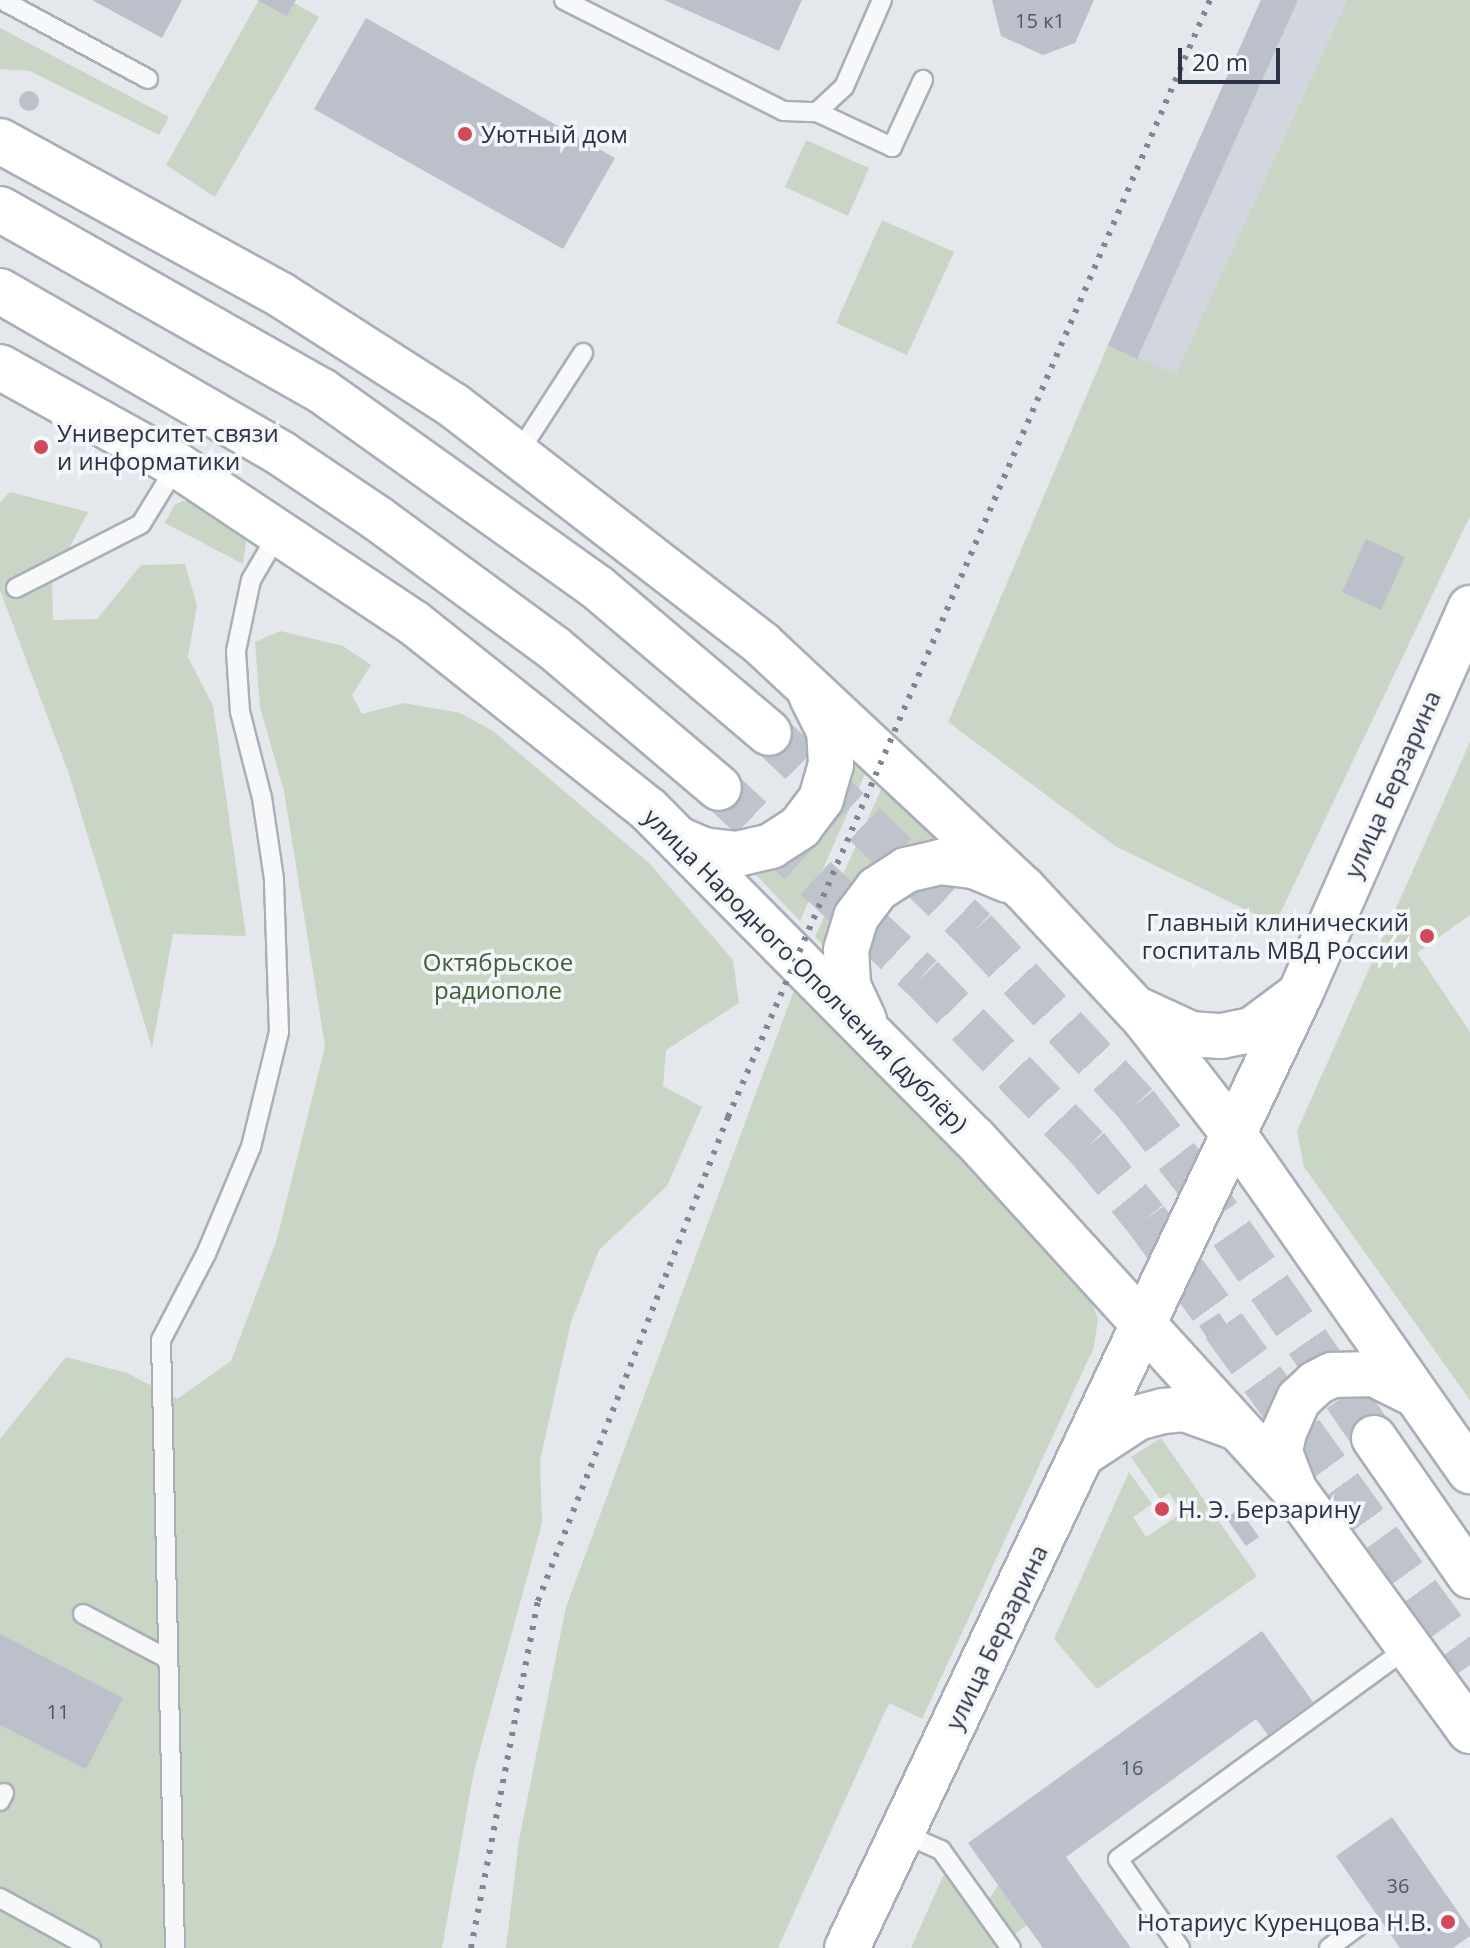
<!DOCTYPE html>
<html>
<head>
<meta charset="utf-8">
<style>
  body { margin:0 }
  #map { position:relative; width:1470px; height:1948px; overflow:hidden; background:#e4e7ec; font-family:"Open Sans",sans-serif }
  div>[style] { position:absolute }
  .built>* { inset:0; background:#d2d6de }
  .green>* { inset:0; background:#c9d6c5 }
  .building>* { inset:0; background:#bbc0ca }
  .round { border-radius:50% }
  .secondary-tunnel>* { height:44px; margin-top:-22px; transform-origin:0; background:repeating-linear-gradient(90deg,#bfc3cb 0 44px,transparent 0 66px) }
  .roads { filter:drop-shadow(2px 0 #a9aeb7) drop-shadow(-2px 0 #a9aeb7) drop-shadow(0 2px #a9aeb7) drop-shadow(0 -2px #a9aeb7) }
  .lane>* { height:18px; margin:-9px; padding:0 9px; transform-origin:9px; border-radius:9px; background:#f7f8fa }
  .secondary>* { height:44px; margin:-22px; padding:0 22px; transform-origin:22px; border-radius:22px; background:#fff }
  .rail>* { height:6px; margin-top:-3px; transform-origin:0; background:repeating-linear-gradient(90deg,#7d8696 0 4px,transparent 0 12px) }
  .dots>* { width:22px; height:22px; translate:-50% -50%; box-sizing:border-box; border:4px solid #f4f6f9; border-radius:50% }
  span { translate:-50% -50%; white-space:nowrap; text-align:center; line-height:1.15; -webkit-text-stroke:7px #f4f6f9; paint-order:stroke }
  .number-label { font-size:20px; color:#4f5766 }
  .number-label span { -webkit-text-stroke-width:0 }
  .poi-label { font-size:24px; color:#2b3445 }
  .left { translate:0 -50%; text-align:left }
  .right { translate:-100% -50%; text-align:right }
  .street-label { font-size:24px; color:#2b3445 }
  .park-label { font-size:24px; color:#3f6138 }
  .scale { position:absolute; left:1178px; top:48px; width:102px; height:36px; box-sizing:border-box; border:4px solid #2b3445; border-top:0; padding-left:10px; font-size:24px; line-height:28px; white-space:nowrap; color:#2b3445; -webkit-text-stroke:6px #f4f6f9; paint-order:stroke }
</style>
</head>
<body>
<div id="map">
  <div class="built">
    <div style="clip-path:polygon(1261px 0,1347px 0,1176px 375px,1108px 345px)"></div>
  </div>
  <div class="green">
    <div style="clip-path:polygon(259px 0,289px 0,319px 17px,215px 197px,166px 165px)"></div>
    <div style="clip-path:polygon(1347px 0,1470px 0,1470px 516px,1275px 924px,1115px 846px,948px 722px,1108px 345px,1176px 374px)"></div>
    <div style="clip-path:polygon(0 28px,169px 117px,159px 135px,30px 71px,0 69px)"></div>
    <div style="clip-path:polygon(806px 140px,869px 168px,848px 216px,785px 187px)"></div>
    <div style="clip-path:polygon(882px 220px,954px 252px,907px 355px,836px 323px)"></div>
    <div style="clip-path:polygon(10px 492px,88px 512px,52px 581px,53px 620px,97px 619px,141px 565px,185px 564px,197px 605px,188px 657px,213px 706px,246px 936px,173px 934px,152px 1048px,69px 774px,0 590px,0 502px)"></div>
    <div style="clip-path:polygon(183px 501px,198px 503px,247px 534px,243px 564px,165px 523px,174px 505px)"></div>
    <div style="clip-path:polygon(280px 631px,343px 646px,371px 665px,352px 695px,362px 714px,404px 703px,460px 713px,493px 731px,649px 863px,733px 960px,739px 1003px,666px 1050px,663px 1086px,702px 1107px,667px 1186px,599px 1250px,571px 1322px,540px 1460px,542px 1523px,474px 1771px,442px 1948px,0 1948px,0 1439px,66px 1357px,127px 1373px,177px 1399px,231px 1361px,276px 1242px,325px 1046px,284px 791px,260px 707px,255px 642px)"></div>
    <div style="clip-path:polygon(1470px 742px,1470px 915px,1417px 953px,1470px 1032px,1470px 1400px,1304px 1167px,1297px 1131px)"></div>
    <div style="clip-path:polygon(853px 755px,868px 767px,800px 921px,756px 875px,791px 860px,823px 835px,845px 795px)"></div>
    <div style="clip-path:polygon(884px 783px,945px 841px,833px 954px,815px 937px)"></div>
    <div style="clip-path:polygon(797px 982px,1089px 1296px,1098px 1319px,1094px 1347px,922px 1719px,889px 1703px,778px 1948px,506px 1948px,519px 1840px,566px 1607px)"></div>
    <div style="clip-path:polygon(1161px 1438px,1257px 1576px,1097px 1689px,1054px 1639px,1129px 1472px,1152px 1504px,1133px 1517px,1146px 1537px,1182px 1513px,1169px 1493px,1160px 1499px,1131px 1457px)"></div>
    <div style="clip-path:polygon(944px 1874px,998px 1948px,911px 1948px)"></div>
    <div style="clip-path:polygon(998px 1885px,1027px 1925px,1011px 1937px,986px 1904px)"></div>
  </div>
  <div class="building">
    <div style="clip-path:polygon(92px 0,182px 0,162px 38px)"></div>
    <div style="clip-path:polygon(257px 0,296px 0,287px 16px)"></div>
    <div style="clip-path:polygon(664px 0,802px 0,779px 51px)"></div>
    <div style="clip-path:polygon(992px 0,1094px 0,1075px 43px,1043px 55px,1001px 36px)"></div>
    <div style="clip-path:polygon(1261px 0,1298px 0,1137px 359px,1108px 345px)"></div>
    <div style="clip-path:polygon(366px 18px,615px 158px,563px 249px,314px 109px)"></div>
    <div class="round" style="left:19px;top:91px;width:20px;height:20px"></div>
    <div style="clip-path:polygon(1366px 539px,1405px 557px,1381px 610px,1342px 592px)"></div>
    <div style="clip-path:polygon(1219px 1313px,1246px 1353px,1227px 1366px,1199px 1326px)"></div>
    <div style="clip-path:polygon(1239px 1509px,1259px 1537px,1246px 1546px,1226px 1518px)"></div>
    <div style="clip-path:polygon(1262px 1631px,1313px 1702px,1268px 1735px,1256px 1719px,1066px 1857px,1131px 1948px,1043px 1948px,968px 1843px)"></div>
    <div style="clip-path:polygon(0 1634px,123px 1698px,86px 1769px,0 1725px)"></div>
    <div style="clip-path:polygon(1392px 1817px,1470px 1929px,1470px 1936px,1453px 1948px,1400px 1948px,1336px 1856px)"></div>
  </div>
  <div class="secondary-tunnel">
    <div style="left:769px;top:733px;width:285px;rotate:43.7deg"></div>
    <div style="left:975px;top:930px;width:237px;rotate:47.2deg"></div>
    <div style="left:1136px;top:1104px;width:95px;rotate:52.3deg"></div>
    <div style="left:1194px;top:1179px;width:315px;rotate:55.2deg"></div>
    <div style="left:719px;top:788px;width:277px;rotate:43deg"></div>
    <div style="left:922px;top:977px;width:237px;rotate:45.9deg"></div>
    <div style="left:1087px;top:1147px;width:93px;rotate:50.7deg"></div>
    <div style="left:1146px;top:1219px;width:551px;rotate:54deg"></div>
  </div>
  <div class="roads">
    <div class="lane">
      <div style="left:2px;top:0;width:166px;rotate:28.4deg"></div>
      <div style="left:564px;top:0;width:246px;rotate:26.8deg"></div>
      <div style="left:784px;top:111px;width:33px;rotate:2deg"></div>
      <div style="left:817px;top:112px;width:37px;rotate:-43deg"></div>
      <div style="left:844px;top:87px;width:95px;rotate:-66.4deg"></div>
      <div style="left:817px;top:112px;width:83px;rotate:25deg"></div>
      <div style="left:892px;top:147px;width:74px;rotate:-65.2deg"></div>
      <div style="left:519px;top:452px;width:118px;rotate:-57.1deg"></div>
      <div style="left:16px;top:588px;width:140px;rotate:-27.1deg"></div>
      <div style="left:141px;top:524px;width:69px;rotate:-58.6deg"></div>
      <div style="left:83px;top:1614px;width:96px;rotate:27.9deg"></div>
      <div style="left:0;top:1801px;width:9px;rotate:-63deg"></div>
      <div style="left:902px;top:1833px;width:43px;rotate:23.6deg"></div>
      <div style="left:941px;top:1850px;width:120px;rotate:54.5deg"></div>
      <div style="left:0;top:1898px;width:104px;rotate:28.8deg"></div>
      <div style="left:175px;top:1948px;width:608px;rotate:-91.32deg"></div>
      <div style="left:161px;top:1340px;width:97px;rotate:-62.4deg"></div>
      <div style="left:206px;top:1254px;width:116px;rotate:-67.2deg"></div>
      <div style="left:251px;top:1147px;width:118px;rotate:-76.3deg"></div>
      <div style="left:279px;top:1032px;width:153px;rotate:-91.9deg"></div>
      <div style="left:274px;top:879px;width:82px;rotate:-98.4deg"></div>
      <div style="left:262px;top:798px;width:89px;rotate:-104.3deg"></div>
      <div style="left:240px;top:712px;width:61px;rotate:-93.8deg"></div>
      <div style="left:236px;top:651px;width:73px;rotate:-78.1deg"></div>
      <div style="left:251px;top:580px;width:56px;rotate:-59.7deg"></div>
      <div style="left:1180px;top:1948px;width:108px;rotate:-124.9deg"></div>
      <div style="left:1118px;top:1859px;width:344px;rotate:-36.1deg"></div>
      <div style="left:1396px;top:1656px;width:17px;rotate:33deg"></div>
      <div style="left:1329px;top:1948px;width:35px;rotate:-37deg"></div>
    </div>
    <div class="secondary">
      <div style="left:0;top:141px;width:320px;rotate:28.7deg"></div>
      <div style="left:281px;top:295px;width:204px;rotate:32.6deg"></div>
      <div style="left:453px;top:405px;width:391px;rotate:37.7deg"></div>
      <div style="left:762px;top:644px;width:357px;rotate:43.1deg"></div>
      <div style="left:1023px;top:888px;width:178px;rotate:47.1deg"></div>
      <div style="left:1144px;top:1018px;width:145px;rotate:52.3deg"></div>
      <div style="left:1233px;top:1133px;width:413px;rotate:55deg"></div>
      <div style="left:0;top:209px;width:370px;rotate:29.5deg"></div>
      <div style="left:322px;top:391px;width:339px;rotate:35.5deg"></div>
      <div style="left:598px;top:588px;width:224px;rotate:40.3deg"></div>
      <div style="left:0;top:291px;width:326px;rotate:30deg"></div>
      <div style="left:282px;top:454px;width:115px;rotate:34deg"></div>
      <div style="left:377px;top:518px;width:220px;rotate:36.3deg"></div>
      <div style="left:554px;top:648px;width:216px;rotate:40.3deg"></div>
      <div style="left:0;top:367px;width:202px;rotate:29deg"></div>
      <div style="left:177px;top:465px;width:285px;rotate:33.7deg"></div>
      <div style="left:414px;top:623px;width:299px;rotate:38.5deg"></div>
      <div style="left:648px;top:809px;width:463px;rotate:45.3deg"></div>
      <div style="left:974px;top:1138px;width:477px;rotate:47.7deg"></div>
      <div style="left:1295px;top:1491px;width:297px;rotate:53.9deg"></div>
      <div style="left:680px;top:840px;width:25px;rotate:23deg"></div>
      <div style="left:703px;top:850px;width:34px;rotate:7deg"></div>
      <div style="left:737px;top:854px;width:35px;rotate:-13deg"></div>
      <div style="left:771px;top:846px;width:35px;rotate:-33deg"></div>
      <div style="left:800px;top:827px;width:35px;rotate:-53deg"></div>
      <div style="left:821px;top:799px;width:35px;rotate:-74deg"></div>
      <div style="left:831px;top:765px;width:34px;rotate:-93deg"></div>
      <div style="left:829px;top:731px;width:40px;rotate:-116.6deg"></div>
      <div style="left:1141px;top:1011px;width:55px;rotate:24.7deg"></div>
      <div style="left:1191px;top:1034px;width:30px;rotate:4deg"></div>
      <div style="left:1221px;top:1036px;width:32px;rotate:-11deg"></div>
      <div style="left:1252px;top:1030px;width:54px;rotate:-36.7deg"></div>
      <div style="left:864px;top:1020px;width:38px;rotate:-115deg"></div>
      <div style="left:848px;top:985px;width:35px;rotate:-93deg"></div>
      <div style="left:846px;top:950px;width:34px;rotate:-73deg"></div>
      <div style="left:856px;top:917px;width:35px;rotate:-53deg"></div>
      <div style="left:877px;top:889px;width:35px;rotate:-33deg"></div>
      <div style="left:906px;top:870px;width:35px;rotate:-13deg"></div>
      <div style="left:940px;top:862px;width:34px;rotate:7deg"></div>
      <div style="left:974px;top:866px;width:36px;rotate:23deg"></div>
      <div style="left:1374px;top:1438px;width:168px;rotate:55.2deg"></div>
      <div style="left:1084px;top:1453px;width:64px;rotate:-33.4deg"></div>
      <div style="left:1137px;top:1418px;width:27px;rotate:-15deg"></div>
      <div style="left:1163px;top:1411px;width:22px;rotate:-5deg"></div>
      <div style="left:1185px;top:1409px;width:52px;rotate:20.2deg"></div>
      <div style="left:1294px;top:1489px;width:40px;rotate:-111deg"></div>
      <div style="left:1280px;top:1452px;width:20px;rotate:-79deg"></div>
      <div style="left:1284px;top:1432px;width:36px;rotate:-66deg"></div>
      <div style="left:1299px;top:1399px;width:23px;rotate:-43deg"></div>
      <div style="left:1316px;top:1383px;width:18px;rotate:-27deg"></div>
      <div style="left:1332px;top:1375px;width:42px;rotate:-1.4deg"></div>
      <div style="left:1374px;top:1374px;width:45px;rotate:26.6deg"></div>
      <div style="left:847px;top:1948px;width:1056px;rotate:-64.6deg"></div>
      <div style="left:1300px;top:994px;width:422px;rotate:-66.2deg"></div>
    </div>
  </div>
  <div class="rail">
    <div style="left:471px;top:1948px;width:353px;rotate:-79.1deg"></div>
    <div style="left:538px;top:1601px;width:520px;rotate:-68.57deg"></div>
    <div style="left:728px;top:1117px;width:1217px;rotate:-66.66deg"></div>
  </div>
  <div class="dots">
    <div style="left:465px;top:134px;background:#d1495b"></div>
    <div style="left:41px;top:447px;background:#d1495b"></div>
    <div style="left:1427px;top:936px;background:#d1495b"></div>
    <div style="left:1162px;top:1509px;background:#d1495b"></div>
    <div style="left:1448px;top:1922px;background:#d1495b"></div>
  </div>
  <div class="number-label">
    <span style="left:1040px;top:20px">15 к1</span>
    <span style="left:58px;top:1711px">11</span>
    <span style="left:1132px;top:1767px">16</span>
    <span style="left:1398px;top:1885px">36</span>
  </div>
  <div class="poi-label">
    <span class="left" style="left:481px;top:134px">Уютный дом</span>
    <span class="left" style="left:57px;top:447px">Университет связи<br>и информатики</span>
    <span class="right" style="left:1409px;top:936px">Главный клинический<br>госпиталь МВД России</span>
    <span class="left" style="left:1178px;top:1509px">Н. Э. Берзарину</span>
    <span class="right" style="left:1432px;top:1922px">Нотариус Куренцова Н.В.</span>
  </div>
  <div class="street-label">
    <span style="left:1392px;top:784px;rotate:-66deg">улица Берзарина</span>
    <span style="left:806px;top:970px;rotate:45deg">улица Народного Ополчения (дублёр)</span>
    <span style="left:996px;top:1637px;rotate:-64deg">улица Берзарина</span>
  </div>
  <div class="park-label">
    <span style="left:498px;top:976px">Октябрьское<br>радиополе</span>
  </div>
  <div class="scale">20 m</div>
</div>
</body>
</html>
